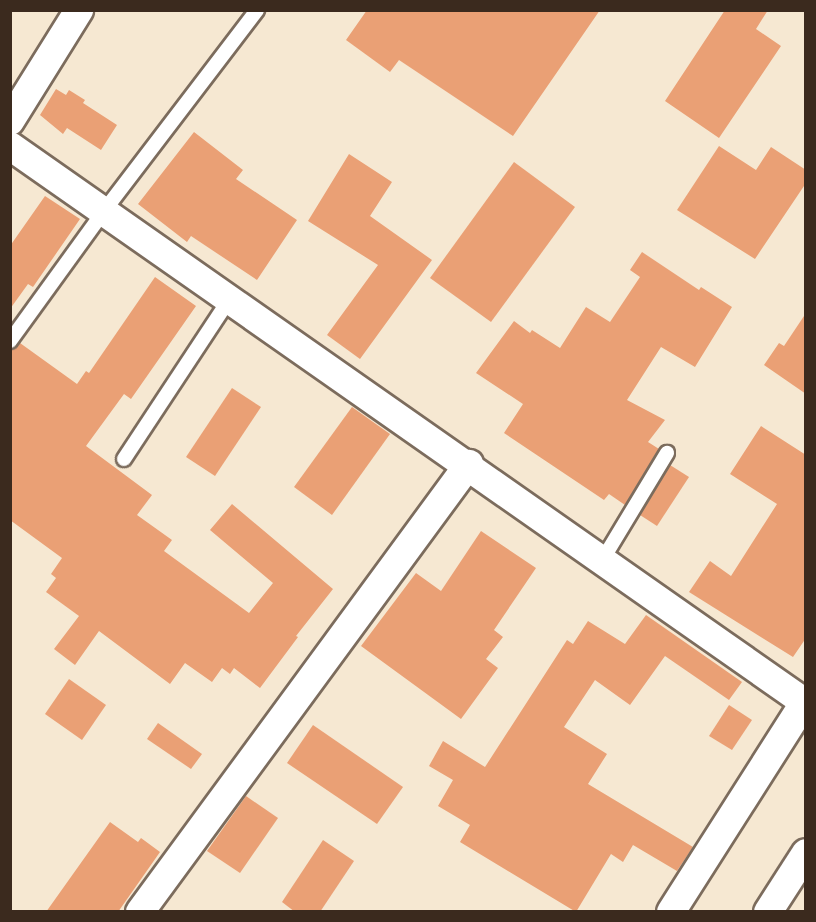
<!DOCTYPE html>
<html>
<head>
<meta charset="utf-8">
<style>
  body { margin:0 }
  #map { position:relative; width:816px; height:922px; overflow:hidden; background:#f6e8d2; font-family:"Shantell Sans",sans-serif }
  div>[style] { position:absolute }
  .building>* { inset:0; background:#eaa075 }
  .roads { filter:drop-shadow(2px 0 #7c6c5d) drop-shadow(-2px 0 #7c6c5d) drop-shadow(0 2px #7c6c5d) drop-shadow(0 -2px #7c6c5d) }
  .lane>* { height:14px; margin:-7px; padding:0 7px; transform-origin:7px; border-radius:7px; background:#fff }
  .street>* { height:28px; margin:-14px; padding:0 14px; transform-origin:14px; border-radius:14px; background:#fff }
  span { translate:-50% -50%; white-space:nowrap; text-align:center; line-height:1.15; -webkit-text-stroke:4.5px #fbf7ec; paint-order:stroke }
  .frame { position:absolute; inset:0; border:12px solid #3b2a1e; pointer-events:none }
</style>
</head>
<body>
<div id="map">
  <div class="building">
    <div style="clip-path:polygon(367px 10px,600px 10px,513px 136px,399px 60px,390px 72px,346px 40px)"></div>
    <div style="clip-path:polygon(725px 10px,768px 10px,756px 29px,781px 46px,719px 138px,665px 101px)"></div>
    <div style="clip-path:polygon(56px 89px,66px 95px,69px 90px,85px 100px,83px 103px,117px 125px,101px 150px,67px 128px,63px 134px,40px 115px)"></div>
    <div style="clip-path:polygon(194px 132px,243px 170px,236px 179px,297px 220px,257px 280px,191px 236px,187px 242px,138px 204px)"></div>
    <div style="clip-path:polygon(719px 146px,756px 170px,771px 147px,806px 170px,806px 183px,755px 259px,677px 210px)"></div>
    <div style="clip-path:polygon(349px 154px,392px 182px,370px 216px,432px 260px,360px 359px,327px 335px,378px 265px,308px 221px)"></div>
    <div style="clip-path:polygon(514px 162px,575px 207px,491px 322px,430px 278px)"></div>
    <div style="clip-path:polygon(45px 196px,80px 219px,33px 287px,28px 284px,10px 309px,10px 246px)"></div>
    <div style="clip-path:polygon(642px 252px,699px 290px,701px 287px,732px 307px,695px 367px,661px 347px,627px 400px,665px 420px,648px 442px,659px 449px,625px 505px,609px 494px,604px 500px,504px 433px,523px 404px,476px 373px,514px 321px,530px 333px,532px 330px,560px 348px,586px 307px,610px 322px,640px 277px,630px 270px)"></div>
    <div style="clip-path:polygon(155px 277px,196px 306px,131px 399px,124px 394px,86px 446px,152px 495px,137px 515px,172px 540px,164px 551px,249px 613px,273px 583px,210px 530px,232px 504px,333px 589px,296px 636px,298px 637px,260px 688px,234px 668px,230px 674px,222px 668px,212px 682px,185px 663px,170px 684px,99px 631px,75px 665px,54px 649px,79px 616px,46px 592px,56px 578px,51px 574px,62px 558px,10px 520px,10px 350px,20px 343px,77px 384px,86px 371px,89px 373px)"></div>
    <div style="clip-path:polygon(806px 313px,806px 394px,764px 365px,779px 343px,784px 346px)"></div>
    <div style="clip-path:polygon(232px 388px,261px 407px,215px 476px,186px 457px)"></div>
    <div style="clip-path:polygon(352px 407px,390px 434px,332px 515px,294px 487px)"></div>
    <div style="clip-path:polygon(761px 426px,806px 455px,806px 638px,793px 657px,689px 592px,710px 561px,731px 576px,777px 504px,730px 474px)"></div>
    <div style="clip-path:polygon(670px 465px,689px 477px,657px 526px,640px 515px)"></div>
    <div style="clip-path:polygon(481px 531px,536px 568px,494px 630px,503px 637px,486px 659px,498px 668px,461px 719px,361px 646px,416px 573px,441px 591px)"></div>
    <div style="clip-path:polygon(646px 615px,742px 682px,729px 700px,665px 656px,630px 705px,595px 680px,564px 727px,607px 754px,588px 784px,693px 847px,677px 871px,633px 845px,623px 862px,611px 854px,576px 912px,460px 842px,470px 825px,438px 806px,453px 780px,429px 766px,443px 741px,485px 767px,567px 640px,573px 644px,588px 621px,625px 644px)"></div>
    <div style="clip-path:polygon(69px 679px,106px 705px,82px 740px,45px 714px)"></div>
    <div style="clip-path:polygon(729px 705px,752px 720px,732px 750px,709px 736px)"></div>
    <div style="clip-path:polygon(158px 723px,202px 754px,191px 769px,147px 739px)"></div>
    <div style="clip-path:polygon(313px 725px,403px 787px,377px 824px,287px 763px)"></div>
    <div style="clip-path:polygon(246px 796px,278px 818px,240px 873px,207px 851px)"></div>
    <div style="clip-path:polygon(110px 822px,138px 842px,141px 838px,160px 852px,118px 912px,46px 912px)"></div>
    <div style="clip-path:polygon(323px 840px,354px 861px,320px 912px,295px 912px,282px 902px)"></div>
  </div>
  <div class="roads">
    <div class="lane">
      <div style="left:10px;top:341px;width:160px;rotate:-54.1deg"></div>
      <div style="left:104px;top:211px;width:253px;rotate:-52.7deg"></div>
      <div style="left:124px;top:459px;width:193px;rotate:-56.6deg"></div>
      <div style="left:603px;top:559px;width:124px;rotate:-58.9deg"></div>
    </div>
    <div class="street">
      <div style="left:10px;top:121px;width:131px;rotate:-58.1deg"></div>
      <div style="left:10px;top:146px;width:969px;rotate:35deg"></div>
      <div style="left:140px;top:912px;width:556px;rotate:-53.71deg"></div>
      <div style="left:671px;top:912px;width:251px;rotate:-57.5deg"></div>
      <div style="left:768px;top:912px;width:70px;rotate:-57.2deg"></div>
    </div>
  </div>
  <div class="frame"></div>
</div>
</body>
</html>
